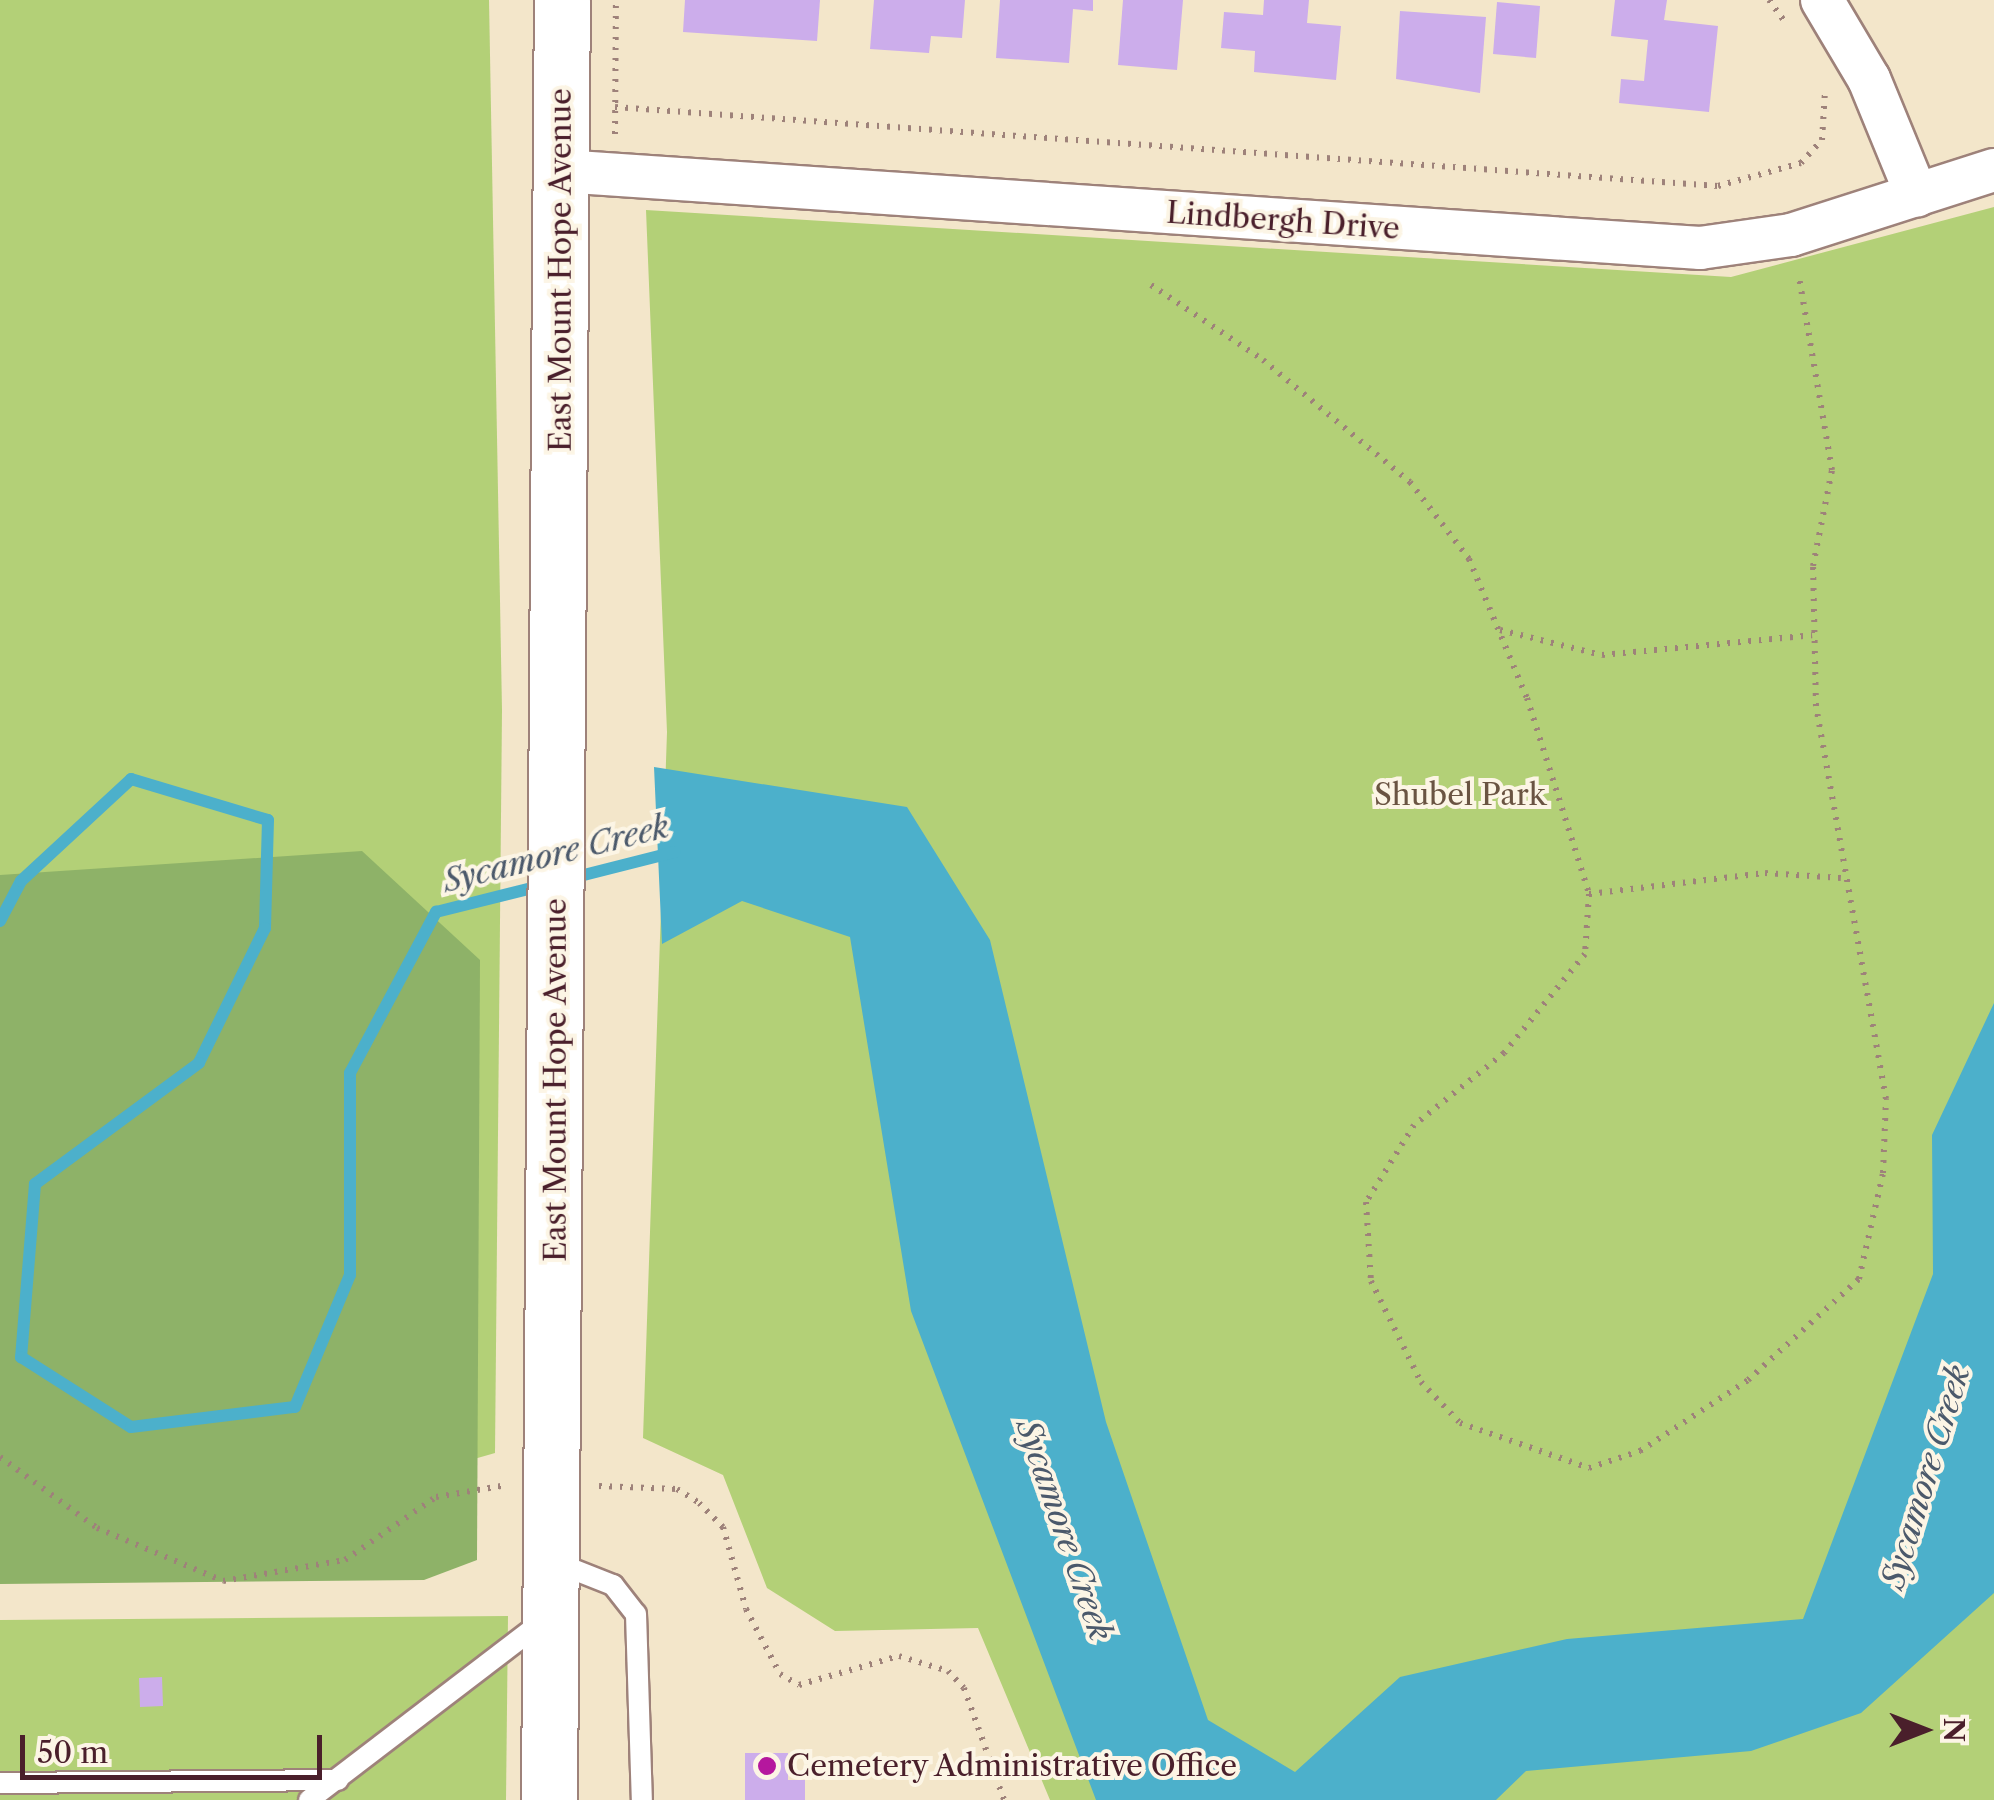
<!DOCTYPE html>
<html>
<head>
<meta charset="utf-8">
<style>
  body { margin:0 }
  #map { position:relative; width:1994px; height:1800px; overflow:hidden; background:#f3e6ca; font-family:"Libre Caslon Text",serif }
  div>[style] { position:absolute }
  .green>* { inset:0; background:#b3d077 }
  .forest>* { inset:0; background:#8eb268 }
  .water>* { inset:0; background:#4cb0cb }
  .stream>* { height:12px; margin:-6px; padding:0 6px; transform-origin:6px; border-radius:6px; background:#4cb0cb }
  .building>* { inset:0; background:#ccadeb }
  .path>* { height:6px; margin-top:-3px; transform-origin:0; background:repeating-linear-gradient(90deg,#9e827a 0 2.5px,transparent 0 10.5px) }
  .roads { filter:drop-shadow(2px 0 #9e827a) drop-shadow(-2px 0 #9e827a) drop-shadow(0 2px #9e827a) drop-shadow(0 -2px #9e827a) }
  .lane>* { height:20px; margin:-10px; padding:0 10px; transform-origin:10px; border-radius:10px; background:#fff }
  .street>* { height:42px; margin:-21px; padding:0 21px; transform-origin:21px; border-radius:21px; background:#fff }
  .secondary>* { height:55px; margin:-27.5px; padding:0 27.5px; transform-origin:27.5px; border-radius:27.5px; background:#fff }
  .dots>* { width:28px; height:28px; translate:-50% -50%; box-sizing:border-box; border:5px solid #fcf5e5; border-radius:50% }
  span { translate:-50% -50%; white-space:nowrap; text-align:center; line-height:1.15; -webkit-text-stroke:8px #fcf5e5; paint-order:stroke }
  .street-label { font-size:30px; color:#4a1f2b }
  .park-label { font-size:30px; color:#6a5442 }
  .poi-label { font-size:30px; color:#4a1f2b }
  .left { translate:0 -50%; text-align:left }
  .water-label { font-size:32px; color:#4b596b; font-style:italic }
  .north { position:absolute; left:1874px; top:1680px; width:100px; height:100px; -webkit-text-stroke:8px #fcf5e5; paint-order:stroke; rotate:90deg; font-size:28px; font-weight:700; line-height:40px; text-align:center; color:#4a1f2b }
  .north::after { content:''; display:block; margin:auto; width:35px; height:45px; background:#4a1f2b; clip-path:polygon(50% 0,100% 100%,50% 72%,0 100%) }
  .scale { position:absolute; left:20px; top:1735px; width:302px; height:45px; box-sizing:border-box; border:5px solid #4a1f2b; border-top:0; padding-left:12px; font-size:30px; line-height:35px; white-space:nowrap; color:#4a1f2b; -webkit-text-stroke:8px #fcf5e5; paint-order:stroke }
</style>
</head>
<body>
<div id="map">
  <div class="green">
    <div style="clip-path:polygon(0 0,489px 0,502px 710px,495px 1453px,307px 1507px,0 1400px)"></div>
    <div style="clip-path:polygon(1994px 207px,1994px 1800px,1050px 1800px,978px 1628px,835px 1631px,767px 1588px,723px 1475px,643px 1438px,667px 732px,646px 210px,1731px 277px)"></div>
    <div style="clip-path:polygon(508px 1616px,506px 1800px,0 1800px,0 1620px)"></div>
  </div>
  <div class="forest">
    <div style="clip-path:polygon(362px 851px,480px 960px,477px 1560px,424px 1580px,0 1584px,0 875px)"></div>
  </div>
  <div class="water">
    <div style="clip-path:polygon(654px 767px,907px 807px,990px 940px,1106px 1422px,1208px 1720px,1295px 1772px,1400px 1677px,1567px 1639px,1803px 1619px,1933px 1274px,1932px 1135px,1994px 1003px,1994px 1593px,1861px 1713px,1751px 1751px,1526px 1771px,1496px 1800px,1096px 1800px,911px 1311px,850px 937px,742px 901px,662px 944px)"></div>
  </div>
  <div class="stream">
    <div style="left:568px;top:879px;width:110px;rotate:-14.2deg"></div>
    <div style="left:0;top:921px;width:45px;rotate:-62.3deg"></div>
    <div style="left:21px;top:881px;width:150px;rotate:-42.8deg"></div>
    <div style="left:131px;top:779px;width:143px;rotate:16.7deg"></div>
    <div style="left:268px;top:820px;width:108px;rotate:91.6deg"></div>
    <div style="left:265px;top:928px;width:150px;rotate:116.1deg"></div>
    <div style="left:199px;top:1063px;width:204px;rotate:143.6deg"></div>
    <div style="left:35px;top:1184px;width:174px;rotate:94.6deg"></div>
    <div style="left:21px;top:1357px;width:130px;rotate:32.5deg"></div>
    <div style="left:131px;top:1427px;width:165px;rotate:-7deg"></div>
    <div style="left:295px;top:1407px;width:143px;rotate:-67.4deg"></div>
    <div style="left:350px;top:1275px;width:202px;rotate:-90deg"></div>
    <div style="left:350px;top:1073px;width:183px;rotate:-61.9deg"></div>
    <div style="left:436px;top:912px;width:111px;rotate:-14deg"></div>
  </div>
  <div class="building">
    <div style="clip-path:polygon(685px 0,820px 0,817px 41px,683px 32px)"></div>
    <div style="clip-path:polygon(874px 0,965px 0,962px 38px,931px 36px,929px 53px,870px 49px)"></div>
    <div style="clip-path:polygon(1000px 0,1093px 0,1093px 11px,1073px 9px,1069px 63px,996px 58px)"></div>
    <div style="clip-path:polygon(1123px 0,1183px 0,1177px 70px,1118px 65px)"></div>
    <div style="clip-path:polygon(1264px 0,1309px 0,1307px 23px,1341px 26px,1336px 80px,1254px 72px,1255px 51px,1221px 48px,1224px 12px,1263px 15px)"></div>
    <div style="clip-path:polygon(1615px 0,1667px 0,1664px 20px,1718px 26px,1709px 112px,1619px 103px,1621px 79px,1644px 81px,1648px 40px,1611px 36px)"></div>
    <div style="clip-path:polygon(1497px 2px,1540px 6px,1536px 58px,1493px 54px)"></div>
    <div style="clip-path:polygon(1400px 11px,1486px 17px,1480px 93px,1396px 79px)"></div>
    <div style="clip-path:polygon(162px 1677px,163px 1706px,140px 1707px,139px 1678px)"></div>
    <div style="clip-path:polygon(745px 1753px,788px 1753px,788px 1780px,805px 1780px,805px 1800px,745px 1800px)"></div>
  </div>
  <div class="path">
    <div style="left:1769px;top:0;width:26px;rotate:54deg"></div>
    <div style="left:615px;top:107px;width:1106px;rotate:4.1deg"></div>
    <div style="left:1718px;top:186px;width:86px;rotate:-15.5deg"></div>
    <div style="left:1801px;top:163px;width:31px;rotate:-48deg"></div>
    <div style="left:1822px;top:140px;width:49px;rotate:-86.5deg"></div>
    <div style="left:615px;top:134px;width:134px;rotate:-89.6deg"></div>
    <div style="left:1151px;top:285px;width:135px;rotate:33.8deg"></div>
    <div style="left:1263px;top:360px;width:191px;rotate:39.7deg"></div>
    <div style="left:1410px;top:482px;width:97px;rotate:52.5deg"></div>
    <div style="left:1469px;top:559px;width:151px;rotate:67.4deg"></div>
    <div style="left:1527px;top:698px;width:206px;rotate:72.4deg"></div>
    <div style="left:1589px;top:894px;width:60px;rotate:93.8deg"></div>
    <div style="left:1585px;top:954px;width:128px;rotate:129.3deg"></div>
    <div style="left:1504px;top:1053px;width:115px;rotate:141.3deg"></div>
    <div style="left:1414px;top:1125px;width:91px;rotate:121.9deg"></div>
    <div style="left:1366px;top:1202px;width:79px;rotate:86.4deg"></div>
    <div style="left:1371px;top:1281px;width:113px;rotate:63.7deg"></div>
    <div style="left:1421px;top:1382px;width:57px;rotate:46.4deg"></div>
    <div style="left:1460px;top:1423px;width:137px;rotate:19.2deg"></div>
    <div style="left:1589px;top:1468px;width:54px;rotate:-18.4deg"></div>
    <div style="left:1640px;top:1451px;width:129px;rotate:-33.3deg"></div>
    <div style="left:1748px;top:1380px;width:150px;rotate:-42.3deg"></div>
    <div style="left:1859px;top:1279px;width:109px;rotate:-77.2deg"></div>
    <div style="left:1883px;top:1173px;width:74px;rotate:-87.7deg"></div>
    <div style="left:1886px;top:1099px;width:399px;rotate:-100.1deg"></div>
    <div style="left:1816px;top:706px;width:140px;rotate:-91.2deg"></div>
    <div style="left:1813px;top:566px;width:98px;rotate:-78.8deg"></div>
    <div style="left:1832px;top:470px;width:197px;rotate:-99.7deg"></div>
    <div style="left:1500px;top:630px;width:105px;rotate:13.8deg"></div>
    <div style="left:1602px;top:655px;width:211px;rotate:-5.4deg"></div>
    <div style="left:1589px;top:894px;width:177px;rotate:-6.8deg"></div>
    <div style="left:1765px;top:873px;width:76px;rotate:3.8deg"></div>
    <div style="left:0;top:1457px;width:120px;rotate:36.2deg"></div>
    <div style="left:97px;top:1528px;width:137px;rotate:22.8deg"></div>
    <div style="left:223px;top:1581px;width:124px;rotate:-9.8deg"></div>
    <div style="left:345px;top:1560px;width:111px;rotate:-34.7deg"></div>
    <div style="left:436px;top:1497px;width:72px;rotate:-9.6deg"></div>
    <div style="left:599px;top:1486px;width:78px;rotate:2.2deg"></div>
    <div style="left:677px;top:1489px;width:26px;rotate:32deg"></div>
    <div style="left:699px;top:1503px;width:34px;rotate:45deg"></div>
    <div style="left:723px;top:1527px;width:85px;rotate:74.3deg"></div>
    <div style="left:746px;top:1609px;width:73px;rotate:62.4deg"></div>
    <div style="left:780px;top:1674px;width:22px;rotate:30deg"></div>
    <div style="left:799px;top:1685px;width:104px;rotate:-16.2deg"></div>
    <div style="left:899px;top:1656px;width:51px;rotate:17deg"></div>
    <div style="left:948px;top:1671px;width:23px;rotate:47deg"></div>
    <div style="left:964px;top:1688px;width:119px;rotate:70.3deg"></div>
  </div>
  <div class="roads">
    <div class="lane">
      <div style="left:552px;top:1561px;width:66px;rotate:21.5deg"></div>
      <div style="left:613px;top:1585px;width:37px;rotate:52deg"></div>
      <div style="left:636px;top:1614px;width:186px;rotate:88.2deg"></div>
      <div style="left:0;top:1783px;width:338px;rotate:-0.5deg"></div>
      <div style="left:309px;top:1800px;width:293px;rotate:-37.4deg"></div>
    </div>
    <div class="street">
      <div style="left:1822px;top:0;width:92px;rotate:59.3deg"></div>
      <div style="left:1869px;top:79px;width:126px;rotate:67.7deg"></div>
      <div style="left:561px;top:171px;width:1142px;rotate:3.87deg"></div>
      <div style="left:1700px;top:248px;width:92px;rotate:-8.1deg"></div>
      <div style="left:1791px;top:235px;width:213px;rotate:-17.8deg"></div>
    </div>
    <div class="secondary">
      <div style="left:549px;top:1800px;width:1800px;rotate:-89.59deg"></div>
    </div>
  </div>
  <div class="dots">
    <div style="left:767px;top:1766px;background:#b5179e"></div>
  </div>
  <div class="street-label">
    <span style="left:1283px;top:221px;rotate:4deg">Lindbergh Drive</span>
    <span style="left:561px;top:270px;rotate:-90deg">East Mount Hope Avenue</span>
    <span style="left:556px;top:1080px;rotate:-90deg">East Mount Hope Avenue</span>
  </div>
  <div class="park-label">
    <span style="left:1460px;top:795px">Shubel Park</span>
  </div>
  <div class="poi-label">
    <span class="left" style="left:787px;top:1766px">Cemetery Administrative Office</span>
  </div>
  <div class="water-label">
    <span style="left:556px;top:854px;rotate:-14deg">Sycamore Creek</span>
    <span style="left:1926px;top:1477px;rotate:-73deg">Sycamore Creek</span>
    <span style="left:1064px;top:1530px;rotate:71deg">Sycamore Creek</span>
  </div>
  <div class="north">N</div>
  <div class="scale">50 m</div>
</div>
</body>
</html>
